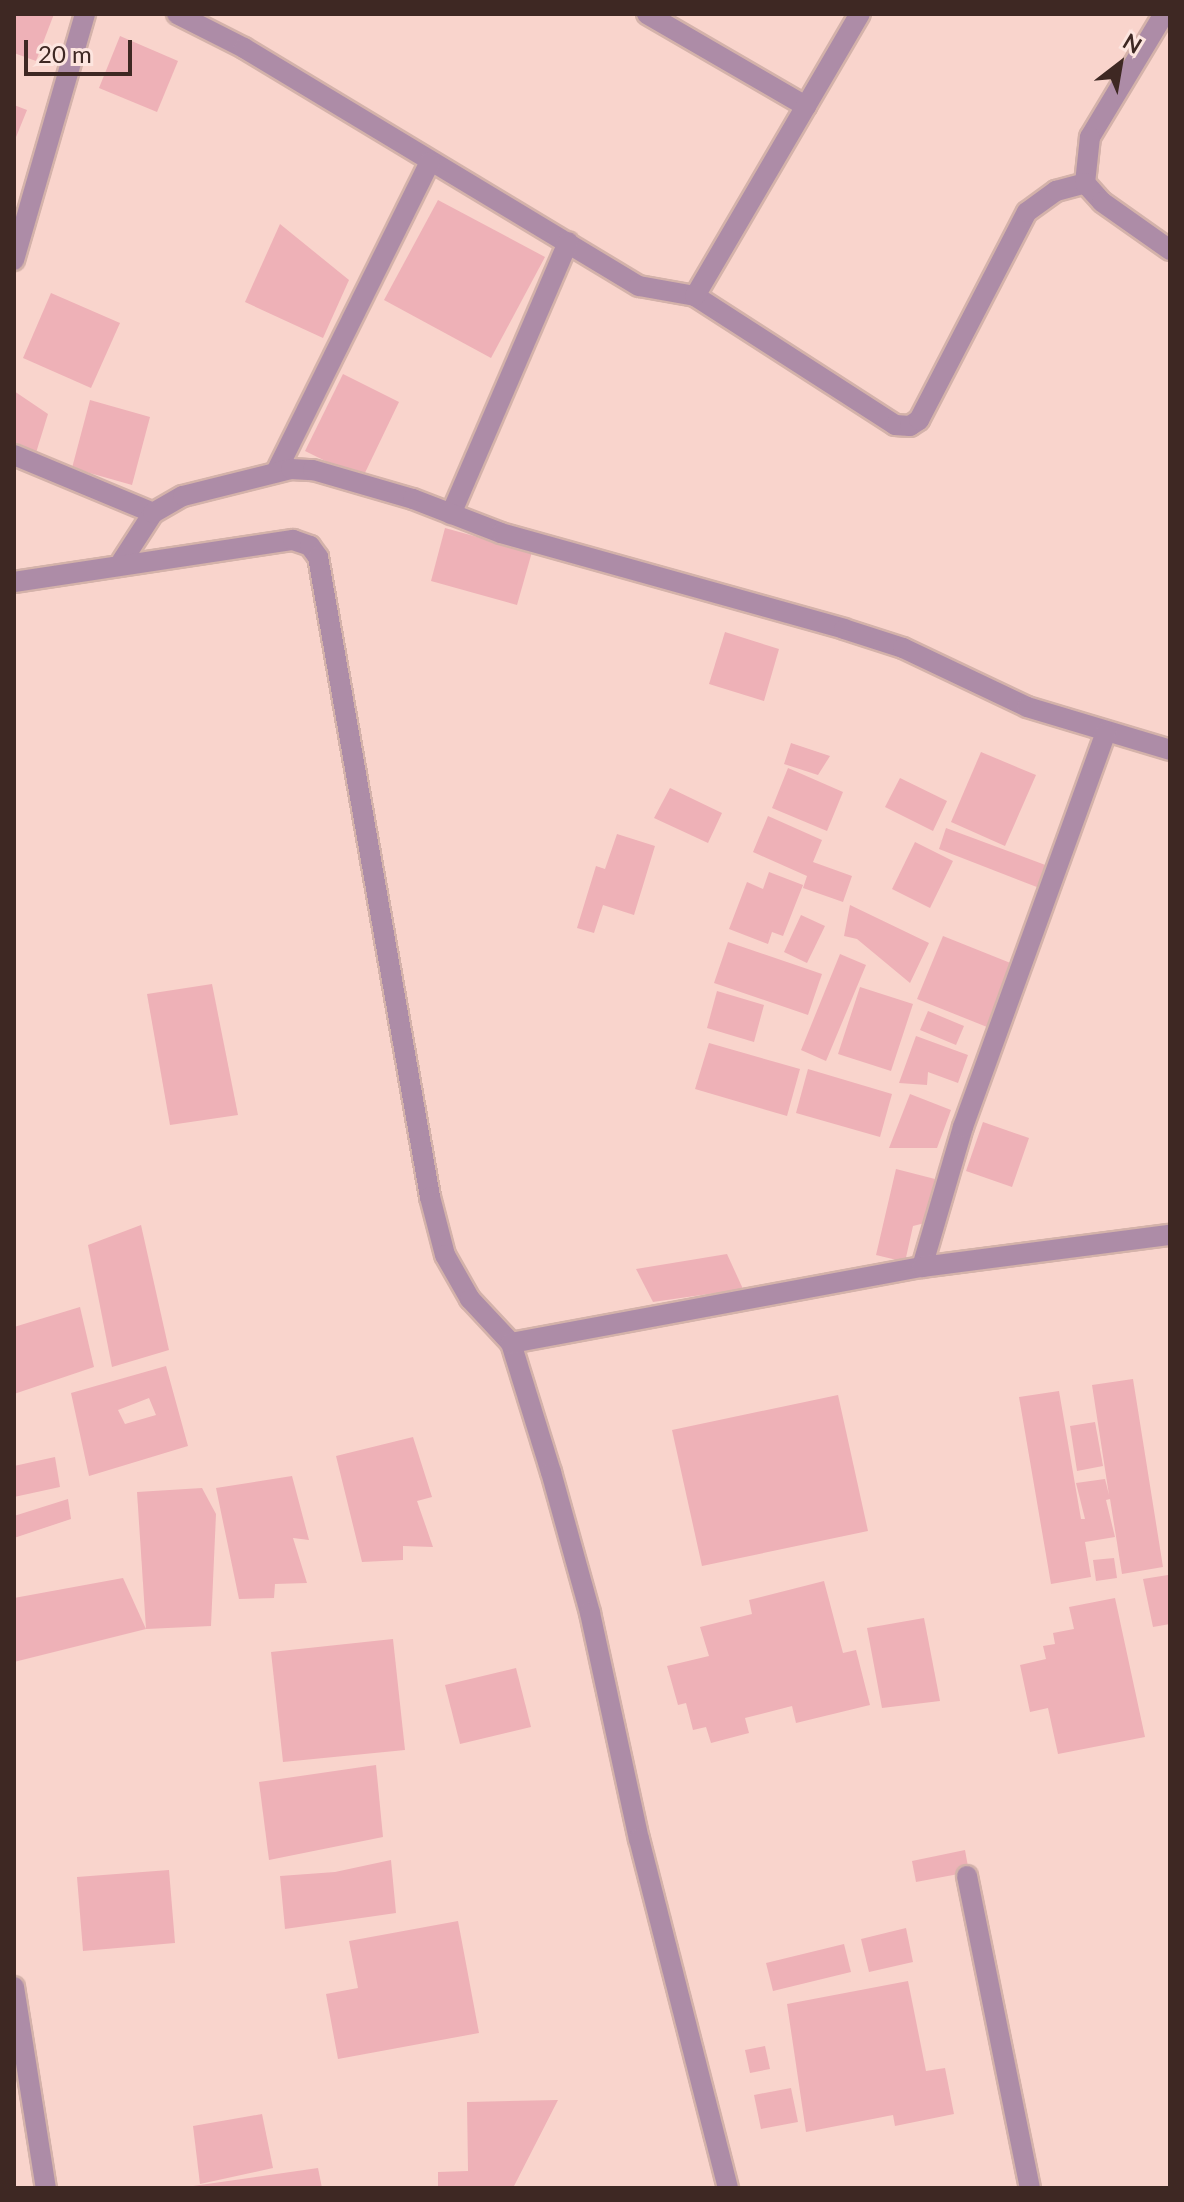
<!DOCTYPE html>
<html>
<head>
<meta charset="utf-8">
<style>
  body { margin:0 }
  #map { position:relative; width:1184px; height:2202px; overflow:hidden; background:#f9d4cc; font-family:Lato,sans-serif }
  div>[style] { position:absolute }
  .building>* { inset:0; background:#eeb1b7 }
  .roads { filter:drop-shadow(2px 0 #d4b2aa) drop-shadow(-2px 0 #d4b2aa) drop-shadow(0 2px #d4b2aa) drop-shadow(0 -2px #d4b2aa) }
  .minor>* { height:20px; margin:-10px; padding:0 10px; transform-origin:10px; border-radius:10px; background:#ad8ca7 }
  span { translate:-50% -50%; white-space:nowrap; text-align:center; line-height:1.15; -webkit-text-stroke:7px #fde5df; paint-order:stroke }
  .frame { position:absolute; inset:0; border:16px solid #3e2823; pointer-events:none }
  .north { position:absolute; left:1080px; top:24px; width:80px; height:80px; -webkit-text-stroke:6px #fde5df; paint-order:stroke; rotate:31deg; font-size:22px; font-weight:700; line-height:32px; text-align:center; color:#3e2823 }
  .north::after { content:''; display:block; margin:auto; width:28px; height:36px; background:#3e2823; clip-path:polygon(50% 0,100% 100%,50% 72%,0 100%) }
  .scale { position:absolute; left:24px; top:40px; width:108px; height:36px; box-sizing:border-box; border:4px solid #3e2823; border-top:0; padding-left:10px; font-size:24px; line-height:28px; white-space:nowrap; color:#3e2823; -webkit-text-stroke:6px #fde5df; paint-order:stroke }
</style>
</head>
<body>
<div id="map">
  <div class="building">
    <div style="clip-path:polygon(14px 14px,54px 14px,36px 61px,14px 53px)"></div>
    <div style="clip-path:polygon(120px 36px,178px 61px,157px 112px,99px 88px)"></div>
    <div style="clip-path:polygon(14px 105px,27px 110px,14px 142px)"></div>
    <div style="clip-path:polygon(438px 200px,545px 257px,491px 358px,384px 300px)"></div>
    <div style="clip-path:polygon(280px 224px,349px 280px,323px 338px,245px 302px)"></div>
    <div style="clip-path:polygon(51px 293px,120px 323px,91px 388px,23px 358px)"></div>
    <div style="clip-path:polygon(343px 374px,399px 402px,362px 479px,305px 451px)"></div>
    <div style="clip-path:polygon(14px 391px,48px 414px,35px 456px,14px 450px)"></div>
    <div style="clip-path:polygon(90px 400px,150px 417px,132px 485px,72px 468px)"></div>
    <div style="clip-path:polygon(445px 528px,532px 552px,517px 605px,431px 581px)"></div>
    <div style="clip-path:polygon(725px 632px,779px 649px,764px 701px,709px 684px)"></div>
    <div style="clip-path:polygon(791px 743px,830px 756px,818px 775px,784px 764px)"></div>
    <div style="clip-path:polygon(981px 752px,1036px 775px,1005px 846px,951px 822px)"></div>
    <div style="clip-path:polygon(788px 768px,843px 792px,827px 831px,772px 808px)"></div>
    <div style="clip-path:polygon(900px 778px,947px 801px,933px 831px,885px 807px)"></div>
    <div style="clip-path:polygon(670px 788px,722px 813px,708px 843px,654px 818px)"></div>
    <div style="clip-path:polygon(768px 816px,822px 840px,813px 862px,852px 876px,843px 902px,803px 888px,807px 876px,753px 852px)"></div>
    <div style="clip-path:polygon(946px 828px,1048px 866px,1042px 889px,939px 849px)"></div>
    <div style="clip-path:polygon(617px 834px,655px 846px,634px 915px,603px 905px,594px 933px,577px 928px,596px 866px,605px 869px)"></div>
    <div style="clip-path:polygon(915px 842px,953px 861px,930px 908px,892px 889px)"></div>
    <div style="clip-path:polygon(769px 872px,803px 885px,783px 936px,772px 932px,768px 944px,729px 929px,747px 882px,763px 889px)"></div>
    <div style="clip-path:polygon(850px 905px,929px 943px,910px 983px,857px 939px,844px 936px)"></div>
    <div style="clip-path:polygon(801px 915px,825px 926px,807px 963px,784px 952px)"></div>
    <div style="clip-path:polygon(943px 936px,1013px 964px,987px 1027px,917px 999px)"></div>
    <div style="clip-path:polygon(728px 942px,822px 974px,808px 1015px,714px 983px)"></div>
    <div style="clip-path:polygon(840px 954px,866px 965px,826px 1061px,801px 1050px)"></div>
    <div style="clip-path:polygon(212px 984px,238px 1115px,170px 1125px,147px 994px)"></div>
    <div style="clip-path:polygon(860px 987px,913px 1004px,891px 1071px,838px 1054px)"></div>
    <div style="clip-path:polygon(717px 991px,764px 1005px,754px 1042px,707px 1028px)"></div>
    <div style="clip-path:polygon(928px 1011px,964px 1026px,956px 1045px,920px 1030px)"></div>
    <div style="clip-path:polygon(916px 1036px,968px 1055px,958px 1083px,928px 1072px,927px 1085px,899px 1083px)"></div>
    <div style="clip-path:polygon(709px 1043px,800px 1069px,787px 1116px,695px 1089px)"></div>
    <div style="clip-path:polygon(808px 1069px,892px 1094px,880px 1137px,796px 1113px)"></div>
    <div style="clip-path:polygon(910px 1094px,951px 1110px,937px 1148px,889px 1148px)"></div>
    <div style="clip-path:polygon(983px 1122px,1029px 1138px,1012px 1187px,966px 1171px)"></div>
    <div style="clip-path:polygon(896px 1169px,935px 1179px,925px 1223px,913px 1226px,905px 1262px,876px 1255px)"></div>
    <div style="clip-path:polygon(141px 1225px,169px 1350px,112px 1367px,88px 1245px)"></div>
    <div style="clip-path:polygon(727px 1254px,743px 1289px,653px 1302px,636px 1269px)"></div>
    <div style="clip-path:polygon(80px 1307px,94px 1367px,14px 1394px,14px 1327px)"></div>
    <div style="clip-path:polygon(evenodd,166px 1366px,188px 1446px,89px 1476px,71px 1393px,166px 1366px,149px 1398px,156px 1415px,125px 1424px,118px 1410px,149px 1398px)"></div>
    <div style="clip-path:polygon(1133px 1379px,1163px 1567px,1122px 1574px,1110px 1499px,1106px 1500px,1115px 1537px,1085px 1542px,1091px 1577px,1051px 1584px,1019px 1397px,1059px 1391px,1081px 1519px,1085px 1519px,1076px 1483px,1105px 1479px,1109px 1495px,1092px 1385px)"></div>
    <div style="clip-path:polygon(838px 1395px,868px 1531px,702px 1566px,672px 1430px)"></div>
    <div style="clip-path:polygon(1095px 1422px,1103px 1466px,1077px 1471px,1070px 1426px)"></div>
    <div style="clip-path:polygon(413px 1437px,432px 1497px,417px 1501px,433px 1547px,403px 1546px,403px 1560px,362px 1562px,336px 1456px)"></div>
    <div style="clip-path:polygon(55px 1457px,60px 1487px,14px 1497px,14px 1466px)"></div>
    <div style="clip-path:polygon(292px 1476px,309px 1540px,293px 1538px,307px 1583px,275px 1584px,274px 1598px,239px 1599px,216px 1488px)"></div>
    <div style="clip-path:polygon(202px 1488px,216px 1514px,211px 1626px,146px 1629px,137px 1492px)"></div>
    <div style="clip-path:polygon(68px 1499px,71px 1519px,14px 1538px,14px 1516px)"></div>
    <div style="clip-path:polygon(1114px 1558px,1117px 1578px,1096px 1581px,1093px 1560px)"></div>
    <div style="clip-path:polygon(1168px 1575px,1170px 1624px,1153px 1627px,1143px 1579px)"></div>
    <div style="clip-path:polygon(123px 1578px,146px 1629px,14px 1662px,14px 1598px)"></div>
    <div style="clip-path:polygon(824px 1581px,843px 1653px,856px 1650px,870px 1705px,796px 1723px,792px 1706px,745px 1718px,749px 1733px,711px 1743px,706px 1727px,693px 1730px,686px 1703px,678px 1705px,667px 1666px,709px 1656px,700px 1627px,752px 1614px,749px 1600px)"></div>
    <div style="clip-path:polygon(1115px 1598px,1145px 1737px,1058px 1754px,1048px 1708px,1030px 1712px,1020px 1665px,1046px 1659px,1043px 1646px,1055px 1644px,1053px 1633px,1074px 1629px,1069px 1607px)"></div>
    <div style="clip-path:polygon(924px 1618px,940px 1701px,882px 1708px,867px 1628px)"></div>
    <div style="clip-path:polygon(393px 1639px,405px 1750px,283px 1762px,271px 1652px)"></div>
    <div style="clip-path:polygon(516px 1668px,531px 1727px,460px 1744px,445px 1685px)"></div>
    <div style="clip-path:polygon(376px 1765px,383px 1837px,269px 1860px,259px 1782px)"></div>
    <div style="clip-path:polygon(965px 1850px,969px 1872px,916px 1882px,912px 1861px)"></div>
    <div style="clip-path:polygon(391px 1860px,396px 1913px,285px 1929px,280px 1876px,335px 1872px)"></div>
    <div style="clip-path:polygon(169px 1870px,175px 1943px,83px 1951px,77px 1877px)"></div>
    <div style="clip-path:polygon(458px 1921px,479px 2033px,338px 2059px,326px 1994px,358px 1988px,349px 1941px)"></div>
    <div style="clip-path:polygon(906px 1928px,913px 1962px,869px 1972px,861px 1939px)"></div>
    <div style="clip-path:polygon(844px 1944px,851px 1972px,773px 1991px,766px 1963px)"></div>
    <div style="clip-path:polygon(908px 1981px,926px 2071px,945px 2068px,954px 2114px,895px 2126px,893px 2115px,806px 2132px,787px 2004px)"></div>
    <div style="clip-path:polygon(765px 2046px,770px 2069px,750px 2073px,745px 2050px)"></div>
    <div style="clip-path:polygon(791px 2088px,798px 2122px,761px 2129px,754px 2095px)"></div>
    <div style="clip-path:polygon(558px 2100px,513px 2188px,438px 2188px,438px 2172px,468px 2171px,467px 2102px)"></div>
    <div style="clip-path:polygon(262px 2114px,273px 2168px,200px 2184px,193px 2126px)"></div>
    <div style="clip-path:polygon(318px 2168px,322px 2188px,193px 2188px,193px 2186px)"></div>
  </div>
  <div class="roads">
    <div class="minor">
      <div style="left:177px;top:14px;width:75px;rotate:26.9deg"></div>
      <div style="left:244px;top:48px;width:461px;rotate:31.1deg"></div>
      <div style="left:639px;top:286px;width:57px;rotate:10.1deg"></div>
      <div style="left:695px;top:296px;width:238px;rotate:32.8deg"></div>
      <div style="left:895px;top:425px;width:15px;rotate:4deg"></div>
      <div style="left:910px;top:426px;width:11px;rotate:-34deg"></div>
      <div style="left:919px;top:420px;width:234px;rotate:-62.6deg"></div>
      <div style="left:1027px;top:212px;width:36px;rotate:-36deg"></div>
      <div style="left:1056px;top:191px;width:30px;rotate:-15deg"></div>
      <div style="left:647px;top:14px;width:184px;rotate:30.1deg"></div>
      <div style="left:1164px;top:14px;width:144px;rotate:121deg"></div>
      <div style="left:1090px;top:137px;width:46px;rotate:96.2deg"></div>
      <div style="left:1085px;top:183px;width:25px;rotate:48deg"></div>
      <div style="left:1102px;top:202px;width:83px;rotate:35.2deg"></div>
      <div style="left:14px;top:260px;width:256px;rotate:-73.9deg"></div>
      <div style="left:695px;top:296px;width:327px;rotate:-59.7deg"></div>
      <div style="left:14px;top:455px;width:151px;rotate:22.6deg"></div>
      <div style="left:276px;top:472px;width:346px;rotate:-63.6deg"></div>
      <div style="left:451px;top:514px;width:296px;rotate:-66.7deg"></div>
      <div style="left:122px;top:561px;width:57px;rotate:-57.1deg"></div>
      <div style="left:153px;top:513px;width:34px;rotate:-30deg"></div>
      <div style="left:183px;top:496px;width:111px;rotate:-14deg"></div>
      <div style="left:291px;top:469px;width:22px;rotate:3deg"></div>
      <div style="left:313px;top:470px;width:104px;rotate:16.2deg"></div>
      <div style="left:413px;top:499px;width:94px;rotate:21.1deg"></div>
      <div style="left:501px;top:533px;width:356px;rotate:15.6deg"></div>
      <div style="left:844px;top:629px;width:62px;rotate:17.9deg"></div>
      <div style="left:903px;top:648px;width:137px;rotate:25.4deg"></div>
      <div style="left:1027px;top:707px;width:149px;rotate:16.7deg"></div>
      <div style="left:14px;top:582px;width:282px;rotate:-8.6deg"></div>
      <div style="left:293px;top:540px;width:18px;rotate:19deg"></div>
      <div style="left:310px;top:546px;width:14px;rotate:54deg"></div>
      <div style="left:318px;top:557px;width:650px;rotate:80.07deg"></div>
      <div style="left:430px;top:1197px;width:60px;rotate:75.5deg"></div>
      <div style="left:445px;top:1255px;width:51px;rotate:60.4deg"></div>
      <div style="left:470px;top:1299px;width:60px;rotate:47deg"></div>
      <div style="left:511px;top:1343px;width:135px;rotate:72.8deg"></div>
      <div style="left:551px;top:1472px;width:146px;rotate:74.5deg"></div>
      <div style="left:590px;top:1613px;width:231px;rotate:77.8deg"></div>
      <div style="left:639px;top:1839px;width:360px;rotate:75.7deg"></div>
      <div style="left:922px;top:1267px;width:146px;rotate:-73.7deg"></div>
      <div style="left:963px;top:1127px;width:420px;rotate:-70.1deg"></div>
      <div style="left:511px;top:1343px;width:418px;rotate:-10.5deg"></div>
      <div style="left:922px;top:1267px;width:250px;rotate:-7.4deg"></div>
      <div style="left:967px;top:1876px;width:318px;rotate:78.6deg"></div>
      <div style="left:14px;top:1987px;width:204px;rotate:81deg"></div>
    </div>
  </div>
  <div class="frame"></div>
  <div class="north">N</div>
  <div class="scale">20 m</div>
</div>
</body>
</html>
